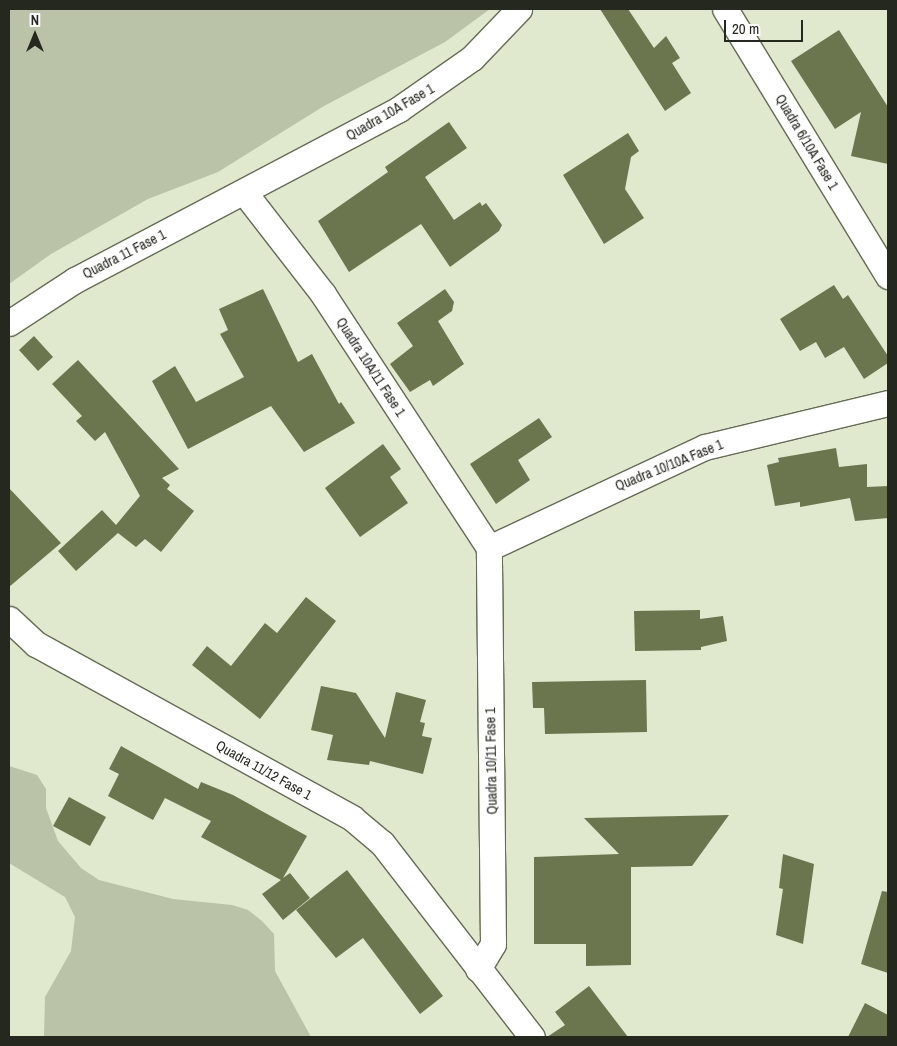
<!DOCTYPE html>
<html>
<head>
<meta charset="utf-8">
<style>
  body { margin:0 }
  #map { position:relative; width:897px; height:1046px; overflow:hidden; background:#e0e8ce; font-family:"Archivo Narrow",sans-serif }
  div>[style] { position:absolute }
  .green>* { inset:0; background:#bac2a7 }
  .building>* { inset:0; background:#6b764e }
  .roads { filter:drop-shadow(1px 0 #656c54) drop-shadow(-1px 0 #656c54) drop-shadow(0 1px #656c54) drop-shadow(0 -1px #656c54) }
  .minor>* { height:25px; margin:-12.5px; padding:0 12.5px; transform-origin:12.5px; border-radius:12.5px; background:#fff }
  span { translate:-50% -50%; white-space:nowrap; text-align:center; line-height:1.15; -webkit-text-stroke:4.5px #fff; paint-order:stroke }
  .street-label { font-size:14px; color:#25281f }
  .frame { position:absolute; inset:0; border:10px solid #25281f; pointer-events:none }
  .north { position:absolute; left:10px; top:10px; width:50px; height:50px; -webkit-text-stroke:4px #fff; paint-order:stroke; rotate:0deg; font-size:14px; font-weight:700; line-height:20px; text-align:center; color:#25281f }
  .north::after { content:''; display:block; margin:auto; width:18px; height:22px; background:#25281f; clip-path:polygon(50% 0,100% 100%,50% 72%,0 100%) }
  .scale { position:absolute; left:724px; top:20px; width:79px; height:22px; box-sizing:border-box; border:2px solid #25281f; border-top:0; padding-left:6px; font-size:15px; line-height:18px; white-space:nowrap; color:#25281f; -webkit-text-stroke:4px #fff; paint-order:stroke }
</style>
</head>
<body>
<div id="map">
  <div class="green">
    <div style="clip-path:polygon(9px 9px,490px 9px,445px 42px,324px 106px,218px 172px,148px 199px,51px 254px,9px 284px)"></div>
    <div style="clip-path:polygon(9px 766px,37px 775px,46px 789px,46px 808px,58px 841px,81px 868px,99px 880px,173px 899px,232px 905px,248px 910px,262px 921px,274px 934px,275px 971px,311px 1037px,44px 1037px,45px 997px,71px 951px,75px 917px,65px 897px,9px 863px)"></div>
  </div>
  <div class="building">
    <div style="clip-path:polygon(600px 9px,628px 9px,654px 48px,666px 36px,680px 58px,672px 63px,691px 93px,665px 111px)"></div>
    <div style="clip-path:polygon(839px 30px,888px 107px,888px 164px,851px 156px,861px 112px,835px 129px,791px 61px)"></div>
    <div style="clip-path:polygon(449px 122px,467px 148px,425px 177px,454px 220px,480px 202px,482px 206px,486px 203px,502px 225px,499px 231px,450px 267px,421px 224px,349px 272px,318px 221px,388px 172px,385px 167px)"></div>
    <div style="clip-path:polygon(628px 133px,639px 151px,631px 157px,625px 189px,644px 218px,604px 244px,563px 175px)"></div>
    <div style="clip-path:polygon(834px 285px,843px 299px,848px 295px,888px 356px,888px 363px,864px 379px,844px 347px,825px 358px,816px 342px,800px 351px,780px 319px)"></div>
    <div style="clip-path:polygon(263px 289px,298px 362px,312px 354px,339px 404px,341px 402px,355px 423px,304px 452px,271px 406px,188px 449px,152px 381px,175px 366px,196px 402px,244px 377px,220px 334px,228px 330px,219px 309px)"></div>
    <div style="clip-path:polygon(445px 289px,454px 302px,452px 311px,438px 321px,464px 364px,433px 386px,430px 380px,410px 392px,390px 364px,413px 346px,397px 323px)"></div>
    <div style="clip-path:polygon(34px 336px,53px 357px,38px 371px,19px 350px)"></div>
    <div style="clip-path:polygon(78px 360px,179px 469px,162px 478px,170px 485px,167px 489px,194px 511px,161px 552px,145px 539px,136px 547px,118px 533px,76px 571px,58px 551px,102px 510px,116px 525px,140px 496px,105px 432px,95px 441px,76px 421px,82px 416px,52px 384px)"></div>
    <div style="clip-path:polygon(539px 418px,552px 437px,518px 460px,530px 480px,496px 504px,470px 464px)"></div>
    <div style="clip-path:polygon(383px 444px,401px 469px,390px 477px,408px 503px,360px 537px,325px 488px)"></div>
    <div style="clip-path:polygon(836px 448px,839px 467px,867px 464px,867px 487px,888px 486px,888px 518px,855px 521px,850px 498px,800px 507px,800px 502px,775px 506px,767px 465px,779px 462px,778px 458px)"></div>
    <div style="clip-path:polygon(9px 488px,61px 543px,9px 587px)"></div>
    <div style="clip-path:polygon(306px 597px,336px 621px,260px 719px,192px 665px,207px 646px,231px 666px,265px 623px,277px 633px)"></div>
    <div style="clip-path:polygon(700px 610px,700px 619px,723px 616px,727px 641px,701px 647px,701px 650px,635px 651px,634px 611px)"></div>
    <div style="clip-path:polygon(646px 680px,647px 732px,545px 734px,544px 708px,533px 708px,532px 682px)"></div>
    <div style="clip-path:polygon(321px 686px,356px 693px,385px 738px,396px 692px,426px 700px,420px 722px,425px 723px,422px 736px,432px 738px,423px 774px,370px 761px,369px 765px,327px 760px,333px 735px,311px 730px)"></div>
    <div style="clip-path:polygon(121px 746px,198px 789px,201px 782px,233px 795px,307px 836px,283px 878px,290px 873px,310px 898px,283px 920px,262px 894px,281px 880px,201px 837px,211px 821px,165px 798px,153px 820px,108px 796px,119px 774px,109px 769px)"></div>
    <div style="clip-path:polygon(69px 797px,106px 817px,90px 846px,53px 826px)"></div>
    <div style="clip-path:polygon(729px 815px,692px 866px,631px 867px,631px 965px,586px 966px,586px 944px,534px 944px,534px 857px,619px 854px,584px 818px)"></div>
    <div style="clip-path:polygon(783px 854px,814px 864px,803px 944px,776px 935px,783px 889px,779px 888px)"></div>
    <div style="clip-path:polygon(347px 870px,443px 996px,420px 1014px,363px 938px,336px 958px,296px 910px)"></div>
    <div style="clip-path:polygon(882px 891px,888px 892px,888px 973px,861px 964px)"></div>
    <div style="clip-path:polygon(589px 986px,628px 1037px,547px 1037px,565px 1025px,555px 1012px)"></div>
    <div style="clip-path:polygon(865px 1003px,888px 1015px,888px 1037px,848px 1037px)"></div>
  </div>
  <div class="roads">
    <div class="minor">
      <div style="left:725px;top:9px;width:313px;rotate:58.6deg"></div>
      <div style="left:244px;top:192px;width:129px;rotate:52.2deg"></div>
      <div style="left:323px;top:294px;width:303px;rotate:56.8deg"></div>
      <div style="left:9px;top:323px;width:79px;rotate:-33.1deg"></div>
      <div style="left:75px;top:280px;width:366px;rotate:-27.8deg"></div>
      <div style="left:399px;top:109px;width:89px;rotate:-34.9deg"></div>
      <div style="left:472px;top:58px;width:68px;rotate:-46.2deg"></div>
      <div style="left:489px;top:548px;width:238px;rotate:-25.1deg"></div>
      <div style="left:705px;top:447px;width:188px;rotate:-13.5deg"></div>
      <div style="left:9px;top:619px;width:37px;rotate:43deg"></div>
      <div style="left:36px;top:644px;width:361px;rotate:28.8deg"></div>
      <div style="left:352px;top:818px;width:39px;rotate:40deg"></div>
      <div style="left:382px;top:843px;width:245px;rotate:52.3deg"></div>
      <div style="left:478px;top:969px;width:29px;rotate:-59deg"></div>
      <div style="left:493px;top:944px;width:396px;rotate:-90.6deg"></div>
    </div>
  </div>
  <div class="street-label">
    <span style="left:390px;top:112px;rotate:-30deg">Quadra 10A Fase 1</span>
    <span style="left:807px;top:142px;rotate:59deg">Quadra 6/10A Fase 1</span>
    <span style="left:124px;top:254px;rotate:-27deg">Quadra 11 Fase 1</span>
    <span style="left:371px;top:367px;rotate:57deg">Quadra 10A/11 Fase 1</span>
    <span style="left:669px;top:465px;rotate:-22deg">Quadra 10/10A Fase 1</span>
    <span style="left:491px;top:761px;rotate:-91deg">Quadra 10/11 Fase 1</span>
    <span style="left:264px;top:770px;rotate:29deg">Quadra 11/12 Fase 1</span>
  </div>
  <div class="frame"></div>
  <div class="north">N</div>
  <div class="scale">20 m</div>
</div>
</body>
</html>
